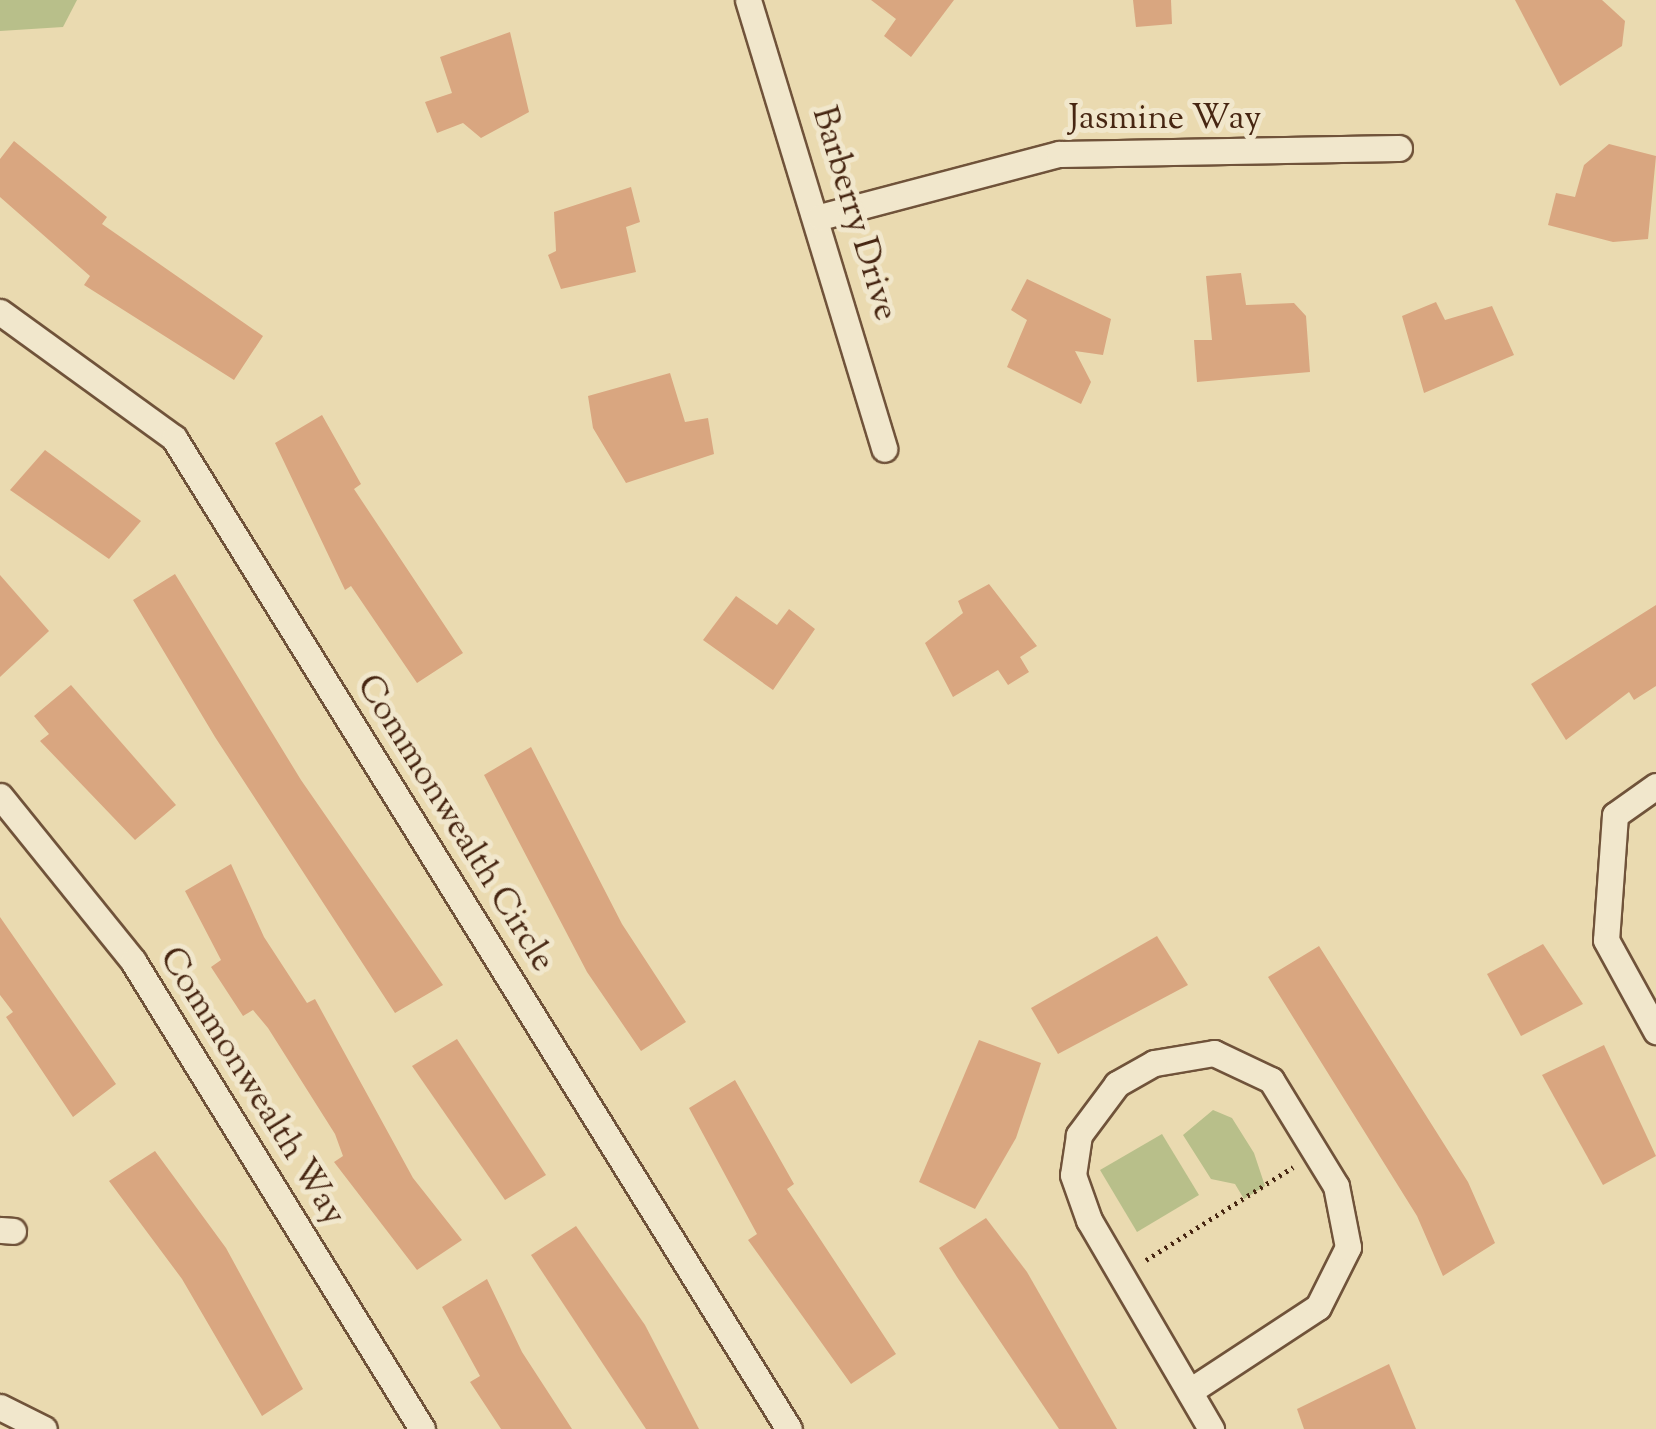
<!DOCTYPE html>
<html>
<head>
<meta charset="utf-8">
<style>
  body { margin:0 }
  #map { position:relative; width:1656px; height:1429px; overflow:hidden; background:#eadab0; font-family:"Sorts Mill Goudy",serif }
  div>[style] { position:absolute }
  .green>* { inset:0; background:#b8bf8a }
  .building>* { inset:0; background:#d9a680 }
  .path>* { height:5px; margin-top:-2.5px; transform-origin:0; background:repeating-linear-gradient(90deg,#472612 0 2.5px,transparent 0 7.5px) }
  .roads { filter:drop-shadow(2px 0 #70533a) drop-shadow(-2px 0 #70533a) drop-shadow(0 2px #70533a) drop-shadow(0 -2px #70533a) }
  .street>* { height:25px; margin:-12.5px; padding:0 12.5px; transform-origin:12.5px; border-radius:12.5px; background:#f1e7cc }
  span { translate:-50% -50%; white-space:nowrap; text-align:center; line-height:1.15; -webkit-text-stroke:10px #f1e7cc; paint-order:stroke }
  .street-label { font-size:35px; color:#472612 }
</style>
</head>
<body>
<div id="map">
  <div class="green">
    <div style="clip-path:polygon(0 0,77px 0,63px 27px,0 31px)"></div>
    <div style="clip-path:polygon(1213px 1110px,1232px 1118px,1254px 1153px,1265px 1186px,1244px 1199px,1235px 1184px,1211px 1179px,1183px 1135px)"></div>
    <div style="clip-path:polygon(1162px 1134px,1199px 1195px,1137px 1232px,1100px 1170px)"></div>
  </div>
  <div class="building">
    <div style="clip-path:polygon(871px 0,954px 0,911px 57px,884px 36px,896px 19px)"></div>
    <div style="clip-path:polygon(1133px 0,1171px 0,1172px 24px,1136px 27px)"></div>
    <div style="clip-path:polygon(1515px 0,1602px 0,1625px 21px,1622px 46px,1560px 86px)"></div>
    <div style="clip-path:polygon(510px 32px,529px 112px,481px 138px,463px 123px,437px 133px,425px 102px,452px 93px,440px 57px)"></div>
    <div style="clip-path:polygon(14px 141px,107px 217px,102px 224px,263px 336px,234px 380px,84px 285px,90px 276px,0 197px,0 159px)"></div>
    <div style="clip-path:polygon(1609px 144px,1656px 156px,1648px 239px,1613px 242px,1548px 225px,1556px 193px,1575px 197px,1584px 165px)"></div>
    <div style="clip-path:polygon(631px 187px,640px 222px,626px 227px,636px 272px,561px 289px,548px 255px,556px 251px,554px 212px)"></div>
    <div style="clip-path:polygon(1241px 273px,1246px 305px,1294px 303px,1306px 316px,1310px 372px,1197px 382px,1194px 340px,1212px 340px,1206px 276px)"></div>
    <div style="clip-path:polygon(1027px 279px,1111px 319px,1103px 355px,1075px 351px,1091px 382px,1081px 404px,1007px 367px,1027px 320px,1011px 310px)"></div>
    <div style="clip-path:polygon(1436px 302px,1445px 320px,1492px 306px,1514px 355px,1424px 393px,1402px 316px)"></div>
    <div style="clip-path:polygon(670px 373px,685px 422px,708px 418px,714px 454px,626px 483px,593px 428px,588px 396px)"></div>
    <div style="clip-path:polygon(322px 415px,361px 484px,354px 489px,463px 653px,417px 683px,351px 586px,345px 590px,275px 443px)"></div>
    <div style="clip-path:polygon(45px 450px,141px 521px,109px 559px,10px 490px)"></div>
    <div style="clip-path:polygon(175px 574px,301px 780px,443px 985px,395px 1013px,215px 737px,133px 600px)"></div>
    <div style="clip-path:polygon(0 575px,49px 631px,0 677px)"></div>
    <div style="clip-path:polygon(989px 584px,1037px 646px,1020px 657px,1029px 672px,1008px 685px,998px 670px,953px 697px,925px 643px,963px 613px,958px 601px)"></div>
    <div style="clip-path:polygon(736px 596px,777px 625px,789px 609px,815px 629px,773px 690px,703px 640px)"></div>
    <div style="clip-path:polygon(1656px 605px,1656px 686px,1634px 700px,1629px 692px,1566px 740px,1531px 684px)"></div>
    <div style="clip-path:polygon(71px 685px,176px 805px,135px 840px,40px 741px,49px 734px,34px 716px)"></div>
    <div style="clip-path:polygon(531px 747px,622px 924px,686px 1022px,641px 1051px,587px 972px,484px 775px)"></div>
    <div style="clip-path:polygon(231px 864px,264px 937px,307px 1003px,315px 999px,413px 1178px,462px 1240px,417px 1270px,334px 1162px,343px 1156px,335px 1134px,268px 1028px,253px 1010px,243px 1016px,211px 967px,221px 960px,185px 891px)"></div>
    <div style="clip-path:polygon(0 917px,116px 1084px,73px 1117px,6px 1017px,13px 1012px,0 995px)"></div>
    <div style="clip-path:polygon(1157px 936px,1188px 985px,1058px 1054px,1031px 1008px)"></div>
    <div style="clip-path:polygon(1543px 944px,1583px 1004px,1521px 1036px,1487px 974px)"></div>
    <div style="clip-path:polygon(1319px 946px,1468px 1182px,1495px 1243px,1443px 1276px,1417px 1216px,1268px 977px)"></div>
    <div style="clip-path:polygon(457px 1039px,546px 1175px,505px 1200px,412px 1066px)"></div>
    <div style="clip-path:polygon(979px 1040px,1041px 1063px,1016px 1138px,975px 1209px,919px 1182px)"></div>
    <div style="clip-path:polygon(1604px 1045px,1656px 1156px,1603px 1185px,1542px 1075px)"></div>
    <div style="clip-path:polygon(735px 1080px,794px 1184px,787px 1189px,896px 1354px,851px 1384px,748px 1240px,757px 1234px,689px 1108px)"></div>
    <div style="clip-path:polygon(155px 1151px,226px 1248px,303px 1389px,262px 1416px,182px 1279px,109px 1181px)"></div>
    <div style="clip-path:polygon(986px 1218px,1027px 1272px,1117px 1429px,1059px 1429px,957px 1277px,939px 1248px)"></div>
    <div style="clip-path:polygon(576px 1226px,645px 1325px,699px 1429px,646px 1429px,531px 1255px)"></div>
    <div style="clip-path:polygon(487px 1279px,522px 1352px,572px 1429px,501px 1429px,470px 1382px,480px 1376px,442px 1307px)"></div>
    <div style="clip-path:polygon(1389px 1364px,1416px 1429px,1304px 1429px,1297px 1409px)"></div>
  </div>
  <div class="path">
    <div style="left:1146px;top:1260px;width:174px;rotate:-32.3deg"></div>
  </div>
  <div class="roads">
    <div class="street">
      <div style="left:748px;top:0;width:469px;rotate:73.1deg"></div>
      <div style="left:820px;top:217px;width:247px;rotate:-14.8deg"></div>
      <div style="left:1059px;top:154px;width:340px;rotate:-1deg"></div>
      <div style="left:0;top:312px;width:215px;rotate:35.9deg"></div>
      <div style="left:174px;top:438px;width:1166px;rotate:58.18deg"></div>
      <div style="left:1656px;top:786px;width:50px;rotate:144.7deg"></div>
      <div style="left:1615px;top:815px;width:125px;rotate:94.1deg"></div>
      <div style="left:1606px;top:940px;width:104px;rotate:61.2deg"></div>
      <div style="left:0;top:796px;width:212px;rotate:51.1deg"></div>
      <div style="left:133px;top:961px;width:550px;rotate:58.3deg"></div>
      <div style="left:0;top:1230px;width:13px;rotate:4deg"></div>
      <div style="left:1190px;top:1391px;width:153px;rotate:-33.3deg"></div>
      <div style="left:1318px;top:1307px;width:67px;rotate:-63.4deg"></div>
      <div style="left:1348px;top:1247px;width:62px;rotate:-101.1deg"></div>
      <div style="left:1336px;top:1186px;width:124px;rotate:-121.5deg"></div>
      <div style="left:1271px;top:1080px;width:63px;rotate:-154.7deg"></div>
      <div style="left:1214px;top:1053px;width:61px;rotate:170.5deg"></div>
      <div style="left:1154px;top:1063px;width:43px;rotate:150.4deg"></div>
      <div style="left:1117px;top:1084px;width:64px;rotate:126.7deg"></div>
      <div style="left:1079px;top:1135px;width:40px;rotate:98.5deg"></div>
      <div style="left:1073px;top:1175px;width:48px;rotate:70.4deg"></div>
      <div style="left:1089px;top:1220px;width:242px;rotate:59.7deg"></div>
      <div style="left:0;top:1407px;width:49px;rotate:26.6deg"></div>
    </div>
  </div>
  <div class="street-label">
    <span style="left:1165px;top:120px">Jasmine Way</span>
    <span style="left:853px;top:214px;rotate:73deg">Barberry Drive</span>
    <span style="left:454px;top:824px;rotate:58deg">Commonwealth Circle</span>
    <span style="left:251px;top:1087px;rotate:58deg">Commonwealth Way</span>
  </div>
</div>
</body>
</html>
